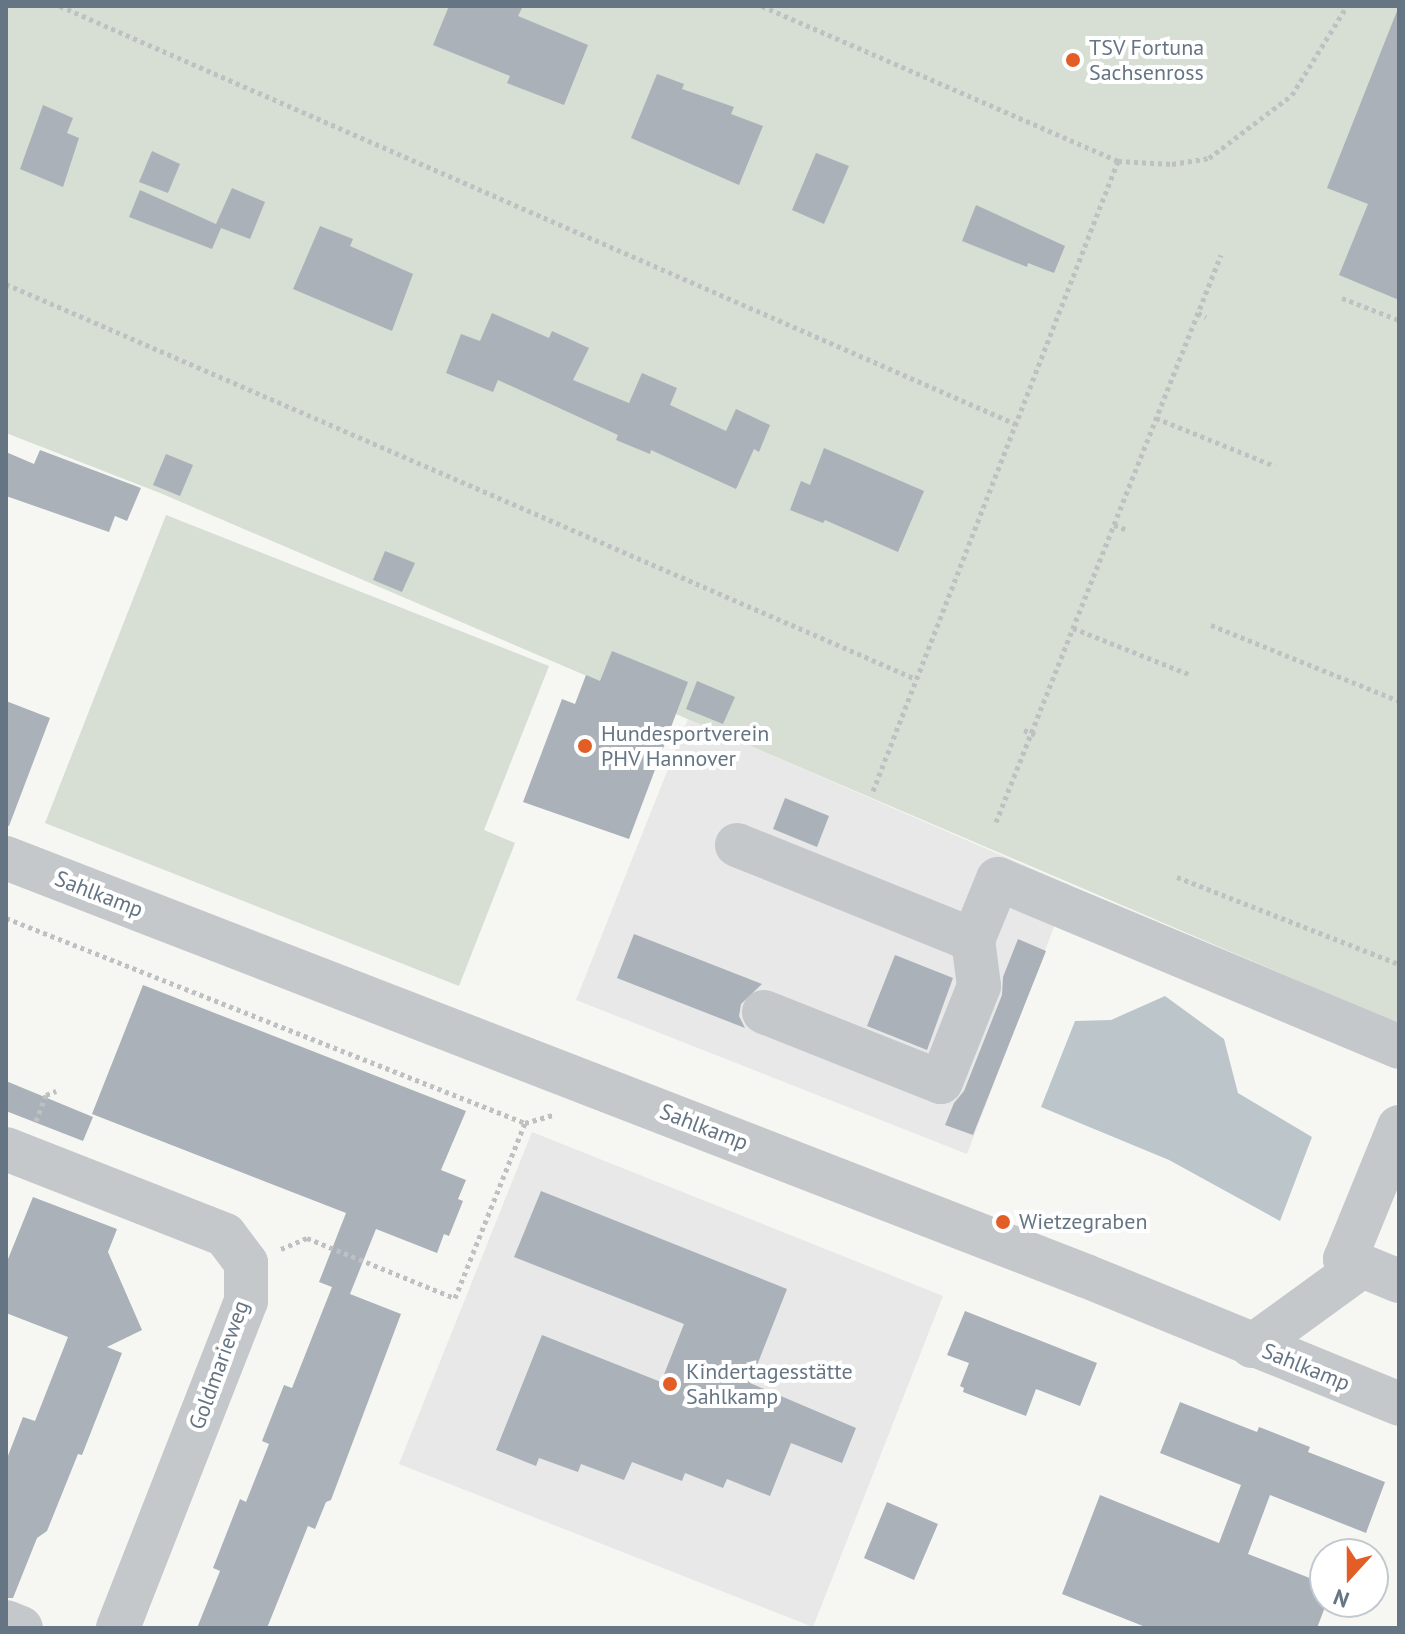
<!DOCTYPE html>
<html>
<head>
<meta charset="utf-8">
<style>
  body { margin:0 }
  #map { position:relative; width:1405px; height:1634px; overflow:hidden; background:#f6f7f3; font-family:"PT Sans",sans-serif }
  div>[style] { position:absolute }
  .built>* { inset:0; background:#e7e8e7 }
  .green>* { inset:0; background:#d7ded4 }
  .water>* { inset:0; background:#bcc6ca }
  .building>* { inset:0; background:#aab1b8 }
  .path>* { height:5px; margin-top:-2.5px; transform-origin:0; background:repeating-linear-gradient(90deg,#bec0c2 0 4px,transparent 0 8px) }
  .minor>* { height:44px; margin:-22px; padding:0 22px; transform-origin:22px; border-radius:22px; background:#c4c8cb }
  .dots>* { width:22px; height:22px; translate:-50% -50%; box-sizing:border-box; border:4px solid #fff; border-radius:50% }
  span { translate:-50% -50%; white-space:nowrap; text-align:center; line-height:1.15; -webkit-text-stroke:8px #fff; paint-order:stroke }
  .poi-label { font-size:22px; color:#657584 }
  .left { translate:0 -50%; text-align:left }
  .street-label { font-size:22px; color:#657584 }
  .frame { position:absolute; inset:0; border:8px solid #657584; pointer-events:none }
  .north { position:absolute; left:1309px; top:1538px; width:80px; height:80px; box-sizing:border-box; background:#fff; border:2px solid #c1c8ce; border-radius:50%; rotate:201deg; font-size:22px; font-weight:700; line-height:32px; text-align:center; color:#657584 }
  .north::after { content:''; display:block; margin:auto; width:28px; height:36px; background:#e35d27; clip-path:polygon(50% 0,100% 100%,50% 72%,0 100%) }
</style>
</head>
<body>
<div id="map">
  <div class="built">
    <div style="clip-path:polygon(688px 719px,1070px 885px,967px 1154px,576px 1000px)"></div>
    <div style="clip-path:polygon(532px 1132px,943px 1296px,813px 1627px,399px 1464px)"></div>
  </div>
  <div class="green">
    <div style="clip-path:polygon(6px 6px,1399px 6px,1399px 1024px,160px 493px,6px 433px)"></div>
    <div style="clip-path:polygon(166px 515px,549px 666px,484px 830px,515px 843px,459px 986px,45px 823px)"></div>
  </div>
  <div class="water">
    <div style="clip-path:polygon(1165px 996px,1224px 1039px,1238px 1093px,1312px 1137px,1280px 1221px,1169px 1160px,1041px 1107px,1075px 1021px,1111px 1020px)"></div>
  </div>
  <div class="building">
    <div style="clip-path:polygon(449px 6px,523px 6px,518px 16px,588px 45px,564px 105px,507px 83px,510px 76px,433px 45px)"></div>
    <div style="clip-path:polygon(1397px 11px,1399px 11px,1399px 300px,1339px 275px,1368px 204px,1327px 188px)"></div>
    <div style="clip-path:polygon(657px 74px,684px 84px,682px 89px,734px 107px,731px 114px,763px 126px,739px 185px,631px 138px)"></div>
    <div style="clip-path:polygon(43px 105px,73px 118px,67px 133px,79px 138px,63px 187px,20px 169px)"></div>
    <div style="clip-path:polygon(152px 151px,180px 164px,168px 193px,139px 182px)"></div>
    <div style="clip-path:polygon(816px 153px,849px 166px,824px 224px,792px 210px)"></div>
    <div style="clip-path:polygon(232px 188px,265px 202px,250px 239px,221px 228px,212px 249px,129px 217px,140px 190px,216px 224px)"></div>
    <div style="clip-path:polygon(976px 205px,1065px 246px,1054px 273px,1028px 263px,1027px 267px,962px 241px)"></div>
    <div style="clip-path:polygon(320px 226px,353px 239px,350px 246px,413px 274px,392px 331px,293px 289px)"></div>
    <div style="clip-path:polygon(492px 313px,549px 338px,552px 331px,589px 348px,573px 380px,629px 403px,642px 373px,677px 388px,670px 405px,726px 431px,736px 409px,770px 425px,759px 452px,754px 449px,736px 489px,651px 450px,650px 454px,616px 440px,618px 435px,498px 380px,493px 392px,446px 373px,461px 334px,480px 341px)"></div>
    <div style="clip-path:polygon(824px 448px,924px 491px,898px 552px,825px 520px,823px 523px,790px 510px,801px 481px,810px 485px)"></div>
    <div style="clip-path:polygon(40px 450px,141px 488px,127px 521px,115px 516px,109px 532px,6px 496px,6px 452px,34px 464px)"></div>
    <div style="clip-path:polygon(166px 454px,193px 465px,180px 496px,153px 485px)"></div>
    <div style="clip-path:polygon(385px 551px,415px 563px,402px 592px,373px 580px)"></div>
    <div style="clip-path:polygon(612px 651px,688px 682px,629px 839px,523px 802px,562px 699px,575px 704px,586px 675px,600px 681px)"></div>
    <div style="clip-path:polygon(697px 681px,735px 697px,723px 724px,686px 709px)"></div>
    <div style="clip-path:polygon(6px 701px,50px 718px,9px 826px,6px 826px)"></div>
    <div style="clip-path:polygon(785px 798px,829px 816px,817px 847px,773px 829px)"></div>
    <div style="clip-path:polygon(634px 934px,762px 984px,741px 1004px,739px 1016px,745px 1028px,617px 978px)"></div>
    <div style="clip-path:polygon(1018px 939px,1046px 951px,973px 1135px,945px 1125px,954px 1103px,964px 1091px,1002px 995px,1003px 977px)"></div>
    <div style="clip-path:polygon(895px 955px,953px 978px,927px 1050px,867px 1026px)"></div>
    <div style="clip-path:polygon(143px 985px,466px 1111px,441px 1170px,466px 1180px,458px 1199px,463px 1201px,449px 1236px,444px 1234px,437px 1253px,376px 1229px,350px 1294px,401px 1314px,331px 1500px,326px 1502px,315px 1529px,308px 1526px,267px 1628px,197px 1628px,220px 1571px,213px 1568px,240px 1499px,246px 1502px,269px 1444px,262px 1441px,284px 1385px,292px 1388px,332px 1287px,319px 1282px,346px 1213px,92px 1114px)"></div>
    <div style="clip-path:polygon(6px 1081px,93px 1117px,83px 1141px,6px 1111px)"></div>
    <div style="clip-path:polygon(541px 1191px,787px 1289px,750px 1383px,856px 1428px,842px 1463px,791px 1443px,770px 1496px,727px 1479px,723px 1488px,685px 1473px,682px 1481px,632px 1462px,624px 1480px,581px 1464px,578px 1472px,539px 1458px,536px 1466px,496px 1450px,542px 1335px,661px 1382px,684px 1324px,514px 1257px)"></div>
    <div style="clip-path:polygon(33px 1197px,117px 1229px,108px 1252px,142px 1330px,107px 1347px,122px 1353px,82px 1455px,78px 1454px,47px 1531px,37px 1538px,13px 1598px,6px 1598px,6px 1461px,23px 1417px,35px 1421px,68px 1337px,6px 1313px,6px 1264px)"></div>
    <div style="clip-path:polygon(965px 1311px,1097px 1363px,1080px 1406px,1036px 1389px,1026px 1416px,963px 1392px,964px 1388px,960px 1386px,969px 1363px,947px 1355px)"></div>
    <div style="clip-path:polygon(1180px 1402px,1257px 1432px,1259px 1427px,1310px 1447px,1308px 1452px,1385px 1482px,1366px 1533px,1270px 1495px,1248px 1554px,1325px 1584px,1325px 1607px,1317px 1628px,1148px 1628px,1062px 1594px,1100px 1495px,1219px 1543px,1241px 1485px,1160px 1453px)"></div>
    <div style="clip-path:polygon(887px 1502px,938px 1524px,914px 1580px,864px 1558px)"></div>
  </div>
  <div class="path">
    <div style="left:60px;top:6px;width:1043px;rotate:23.62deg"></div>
    <div style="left:762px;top:6px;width:388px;rotate:23.5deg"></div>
    <div style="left:1118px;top:161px;width:54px;rotate:3.2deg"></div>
    <div style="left:1172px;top:164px;width:37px;rotate:-9deg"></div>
    <div style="left:1209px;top:158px;width:104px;rotate:-37.2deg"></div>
    <div style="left:1292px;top:95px;width:105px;rotate:-58.3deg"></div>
    <div style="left:6px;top:284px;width:992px;rotate:23.46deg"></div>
    <div style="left:1342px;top:298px;width:61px;rotate:21.1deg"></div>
    <div style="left:1198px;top:313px;width:9px;rotate:27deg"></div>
    <div style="left:1156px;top:418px;width:128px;rotate:22deg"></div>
    <div style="left:1114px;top:525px;width:12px;rotate:20deg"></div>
    <div style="left:1211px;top:625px;width:203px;rotate:22deg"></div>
    <div style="left:1073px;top:628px;width:127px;rotate:21.7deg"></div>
    <div style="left:1024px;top:730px;width:15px;rotate:23deg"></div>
    <div style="left:873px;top:791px;width:676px;rotate:-68.75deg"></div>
    <div style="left:996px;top:822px;width:610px;rotate:-68.36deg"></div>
    <div style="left:1177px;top:877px;width:238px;rotate:21.4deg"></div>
    <div style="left:6px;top:918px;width:558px;rotate:21.55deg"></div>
    <div style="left:525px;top:1123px;width:29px;rotate:-16deg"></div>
    <div style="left:36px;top:1121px;width:28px;rotate:-69deg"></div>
    <div style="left:46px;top:1095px;width:11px;rotate:-22deg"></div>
    <div style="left:281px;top:1249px;width:28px;rotate:-23deg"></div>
    <div style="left:307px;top:1238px;width:160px;rotate:22.1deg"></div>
    <div style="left:455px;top:1298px;width:188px;rotate:-68.2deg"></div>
  </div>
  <div class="minor">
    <div style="left:737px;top:845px;width:254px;rotate:21.9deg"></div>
    <div style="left:6px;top:858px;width:1158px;rotate:21.16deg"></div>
    <div style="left:1086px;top:1276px;width:338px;rotate:22.2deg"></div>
    <div style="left:764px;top:1012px;width:190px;rotate:21.6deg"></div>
    <div style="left:941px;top:1082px;width:103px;rotate:-68.4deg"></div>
    <div style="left:979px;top:986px;width:46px;rotate:-97.4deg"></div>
    <div style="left:973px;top:940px;width:66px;rotate:-67.7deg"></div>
    <div style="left:998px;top:879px;width:435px;rotate:22.7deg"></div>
    <div style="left:1399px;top:1127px;width:143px;rotate:112.2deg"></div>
    <div style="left:1345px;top:1259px;width:58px;rotate:22.2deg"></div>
    <div style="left:6px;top:1149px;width:235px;rotate:21.4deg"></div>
    <div style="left:225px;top:1235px;width:35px;rotate:53deg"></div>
    <div style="left:246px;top:1263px;width:38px;rotate:90deg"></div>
    <div style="left:246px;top:1301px;width:351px;rotate:111.4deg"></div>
    <div style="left:1252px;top:1346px;width:136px;rotate:-36deg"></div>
    <div style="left:6px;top:1622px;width:16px;rotate:22deg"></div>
  </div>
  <div class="dots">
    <div style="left:1073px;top:60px;background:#e35d27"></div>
    <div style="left:585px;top:746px;background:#e35d27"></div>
    <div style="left:1003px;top:1222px;background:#e35d27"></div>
    <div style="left:670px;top:1384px;background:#e35d27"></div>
  </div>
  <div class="poi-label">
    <span class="left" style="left:1089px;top:60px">TSV Fortuna<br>Sachsenross</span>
    <span class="left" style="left:601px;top:746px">Hundesportverein<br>PHV Hannover</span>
    <span class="left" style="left:1019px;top:1222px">Wietzegraben</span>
    <span class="left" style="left:686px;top:1384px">Kindertagesstätte<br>Sahlkamp</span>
  </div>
  <div class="street-label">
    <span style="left:99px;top:894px;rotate:21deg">Sahlkamp</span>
    <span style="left:704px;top:1127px;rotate:21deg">Sahlkamp</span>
    <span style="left:219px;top:1365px;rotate:-70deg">Goldmarieweg</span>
    <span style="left:1306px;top:1367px;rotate:22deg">Sahlkamp</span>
  </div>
  <div class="frame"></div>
  <div class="north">N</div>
</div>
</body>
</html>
